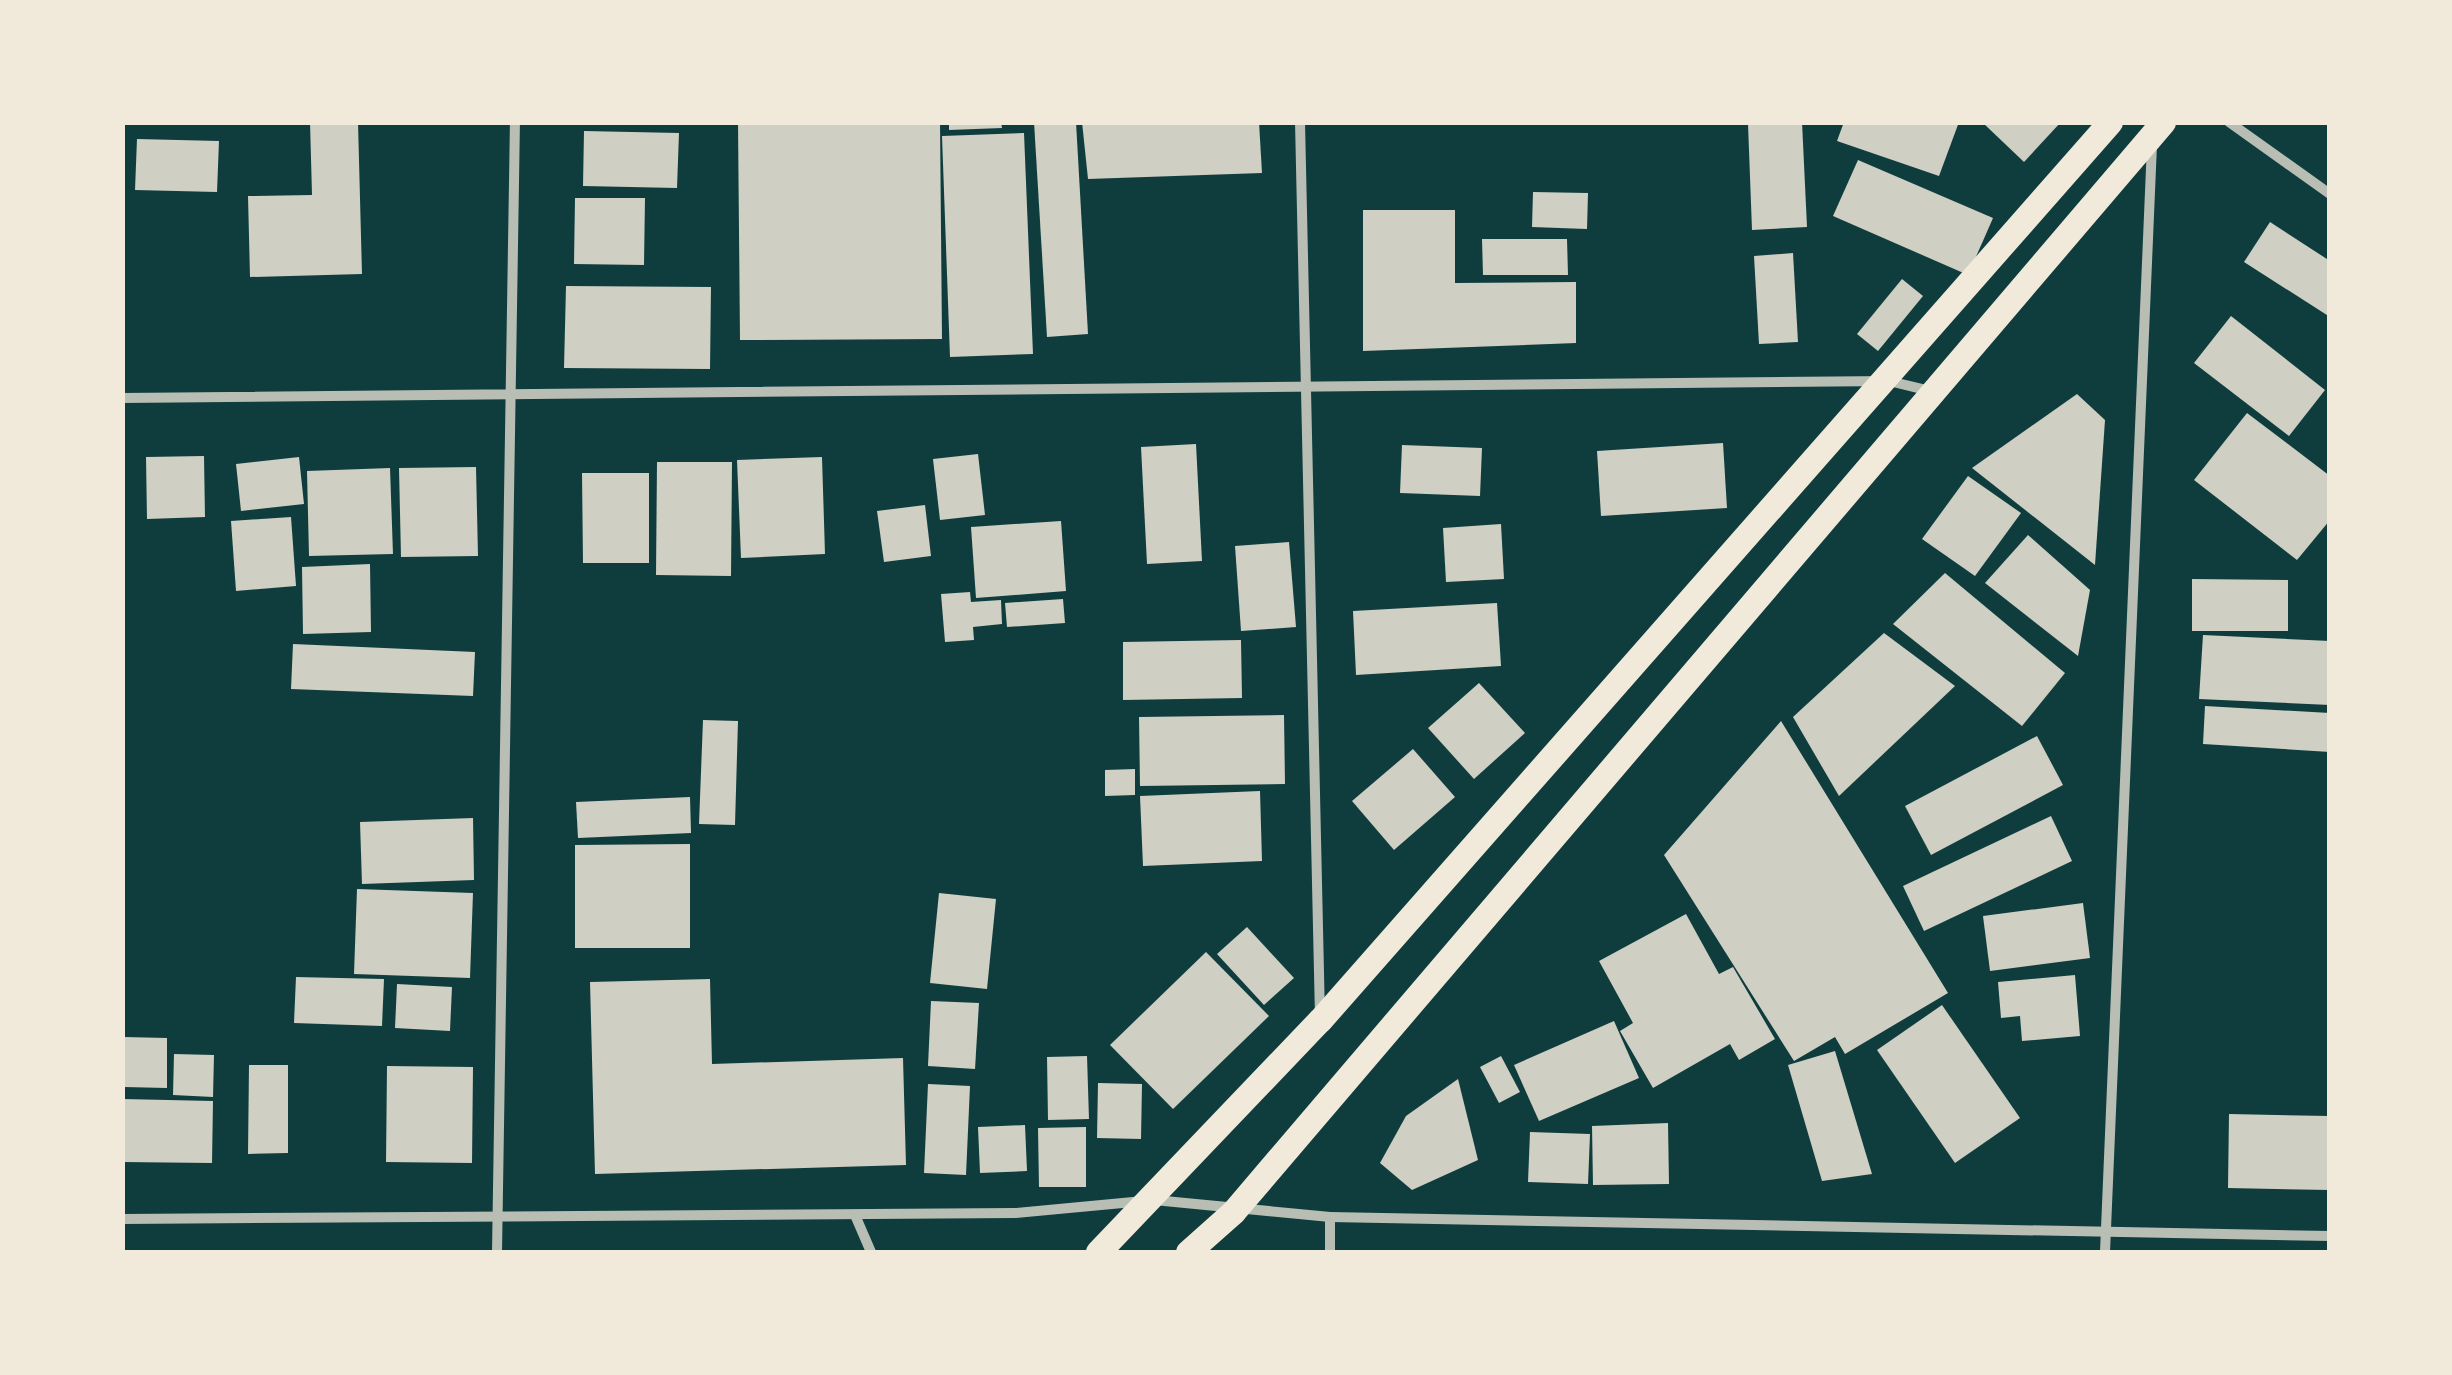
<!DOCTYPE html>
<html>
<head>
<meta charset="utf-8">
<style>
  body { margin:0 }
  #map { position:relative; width:2452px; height:1375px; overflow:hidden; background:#0f3d3e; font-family:Karla,sans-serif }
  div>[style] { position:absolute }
  .building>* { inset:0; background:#cfcfc3 }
  .minor>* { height:10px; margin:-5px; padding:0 5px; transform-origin:5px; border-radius:5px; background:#b8beb3 }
  .primary>* { height:25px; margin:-12.5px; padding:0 12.5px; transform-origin:12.5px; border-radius:12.5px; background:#f1e9da }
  span { translate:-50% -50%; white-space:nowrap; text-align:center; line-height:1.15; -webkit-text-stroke:8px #f1e9da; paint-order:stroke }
  .frame { position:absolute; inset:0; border:125px solid #f1e9da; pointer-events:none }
</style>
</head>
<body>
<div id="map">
  <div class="building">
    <div style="clip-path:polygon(310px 122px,358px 122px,362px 274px,250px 277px,248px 196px,312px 195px)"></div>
    <div style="clip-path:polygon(738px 122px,940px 122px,942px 339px,740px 340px)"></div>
    <div style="clip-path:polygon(949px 122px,1001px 122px,1002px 128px,949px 130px)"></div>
    <div style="clip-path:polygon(1034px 122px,1076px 122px,1088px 334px,1047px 337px)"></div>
    <div style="clip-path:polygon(1082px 122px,1259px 122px,1262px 173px,1088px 179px)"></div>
    <div style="clip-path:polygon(1778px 122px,1802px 122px,1807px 227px,1752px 230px,1748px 124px)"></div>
    <div style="clip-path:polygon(1844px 122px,1959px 122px,1939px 176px,1837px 141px)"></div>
    <div style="clip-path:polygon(1982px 122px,2061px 122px,2024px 162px)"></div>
    <div style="clip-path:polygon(584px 131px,679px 133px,677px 188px,583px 186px)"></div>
    <div style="clip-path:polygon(1024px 133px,1033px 354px,950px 357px,942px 136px)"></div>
    <div style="clip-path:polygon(137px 139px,219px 141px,217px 192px,135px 190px)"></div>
    <div style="clip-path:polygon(1858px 160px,1993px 218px,1968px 275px,1833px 216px)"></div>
    <div style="clip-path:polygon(1533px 192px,1588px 193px,1587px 229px,1532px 227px)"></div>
    <div style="clip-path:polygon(575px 198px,645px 198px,644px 265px,574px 264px)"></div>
    <div style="clip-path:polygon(1363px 210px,1455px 210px,1455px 283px,1576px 282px,1576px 343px,1363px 351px)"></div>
    <div style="clip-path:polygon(2270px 222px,2330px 261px,2330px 317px,2244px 262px)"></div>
    <div style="clip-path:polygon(1482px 239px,1567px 239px,1568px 275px,1483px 275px)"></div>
    <div style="clip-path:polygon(1793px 253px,1798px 342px,1759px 344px,1754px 256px)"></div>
    <div style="clip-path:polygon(1902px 279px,1923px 296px,1878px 351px,1857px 334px)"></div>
    <div style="clip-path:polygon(566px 286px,711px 287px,710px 369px,564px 368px)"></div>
    <div style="clip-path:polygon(2231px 316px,2325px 390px,2289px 436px,2194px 363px)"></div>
    <div style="clip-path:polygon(2077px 394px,2105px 420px,2095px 565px,1972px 468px)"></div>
    <div style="clip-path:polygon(2247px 413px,2330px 476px,2330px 520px,2297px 560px,2194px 480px)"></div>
    <div style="clip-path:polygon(1723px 443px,1727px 508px,1601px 516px,1597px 451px)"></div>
    <div style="clip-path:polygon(1196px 444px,1202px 561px,1147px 564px,1141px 447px)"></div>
    <div style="clip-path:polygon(1402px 445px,1482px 448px,1480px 496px,1400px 493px)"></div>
    <div style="clip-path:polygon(978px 454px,985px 515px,940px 520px,933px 459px)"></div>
    <div style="clip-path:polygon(204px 456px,205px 517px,147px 519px,146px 457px)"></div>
    <div style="clip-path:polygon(299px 457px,304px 504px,241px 511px,236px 464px)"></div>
    <div style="clip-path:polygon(822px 457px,825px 554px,741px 558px,737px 460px)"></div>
    <div style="clip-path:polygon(657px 462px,732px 462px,731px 576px,656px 575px)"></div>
    <div style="clip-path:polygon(476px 467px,478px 556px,401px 557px,399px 468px)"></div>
    <div style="clip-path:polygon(390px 468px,393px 554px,309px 556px,307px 471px)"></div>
    <div style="clip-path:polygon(582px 473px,649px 473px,649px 563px,583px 563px)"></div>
    <div style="clip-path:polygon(1968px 476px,2021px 513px,1975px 576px,1922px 539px)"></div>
    <div style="clip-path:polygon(925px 505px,931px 556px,884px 562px,877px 511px)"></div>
    <div style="clip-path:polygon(291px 517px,296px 586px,236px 591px,231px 521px)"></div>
    <div style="clip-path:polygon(1061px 521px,1066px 591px,976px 598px,971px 527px)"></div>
    <div style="clip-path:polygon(1501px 524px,1504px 579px,1446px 582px,1443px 528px)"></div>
    <div style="clip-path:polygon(2028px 535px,2090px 590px,2078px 656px,1985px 583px)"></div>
    <div style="clip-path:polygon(1289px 542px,1296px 627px,1241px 631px,1235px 546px)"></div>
    <div style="clip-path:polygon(370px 564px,371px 632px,303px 634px,302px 567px)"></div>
    <div style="clip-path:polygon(1945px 573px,2065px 673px,2022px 726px,1893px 624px)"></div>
    <div style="clip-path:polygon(2192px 579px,2288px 580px,2288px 631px,2192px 631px)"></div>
    <div style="clip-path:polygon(970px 592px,971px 602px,1001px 600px,1002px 624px,973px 627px,974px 640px,945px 642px,941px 594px)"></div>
    <div style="clip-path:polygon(1063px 599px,1065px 623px,1007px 627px,1005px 603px)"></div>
    <div style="clip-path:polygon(1497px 603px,1501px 666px,1356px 675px,1353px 611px)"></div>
    <div style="clip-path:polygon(1884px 633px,1955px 686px,1839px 796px,1793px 717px)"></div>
    <div style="clip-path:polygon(2203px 635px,2330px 641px,2330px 705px,2199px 699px)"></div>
    <div style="clip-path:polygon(1241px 640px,1242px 698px,1123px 700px,1123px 642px)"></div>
    <div style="clip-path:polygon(293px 644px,475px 652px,473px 696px,291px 689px)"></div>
    <div style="clip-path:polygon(1479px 683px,1525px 733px,1474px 779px,1428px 728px)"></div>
    <div style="clip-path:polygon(2205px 706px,2330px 713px,2330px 752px,2203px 744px)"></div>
    <div style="clip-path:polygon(1284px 715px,1285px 784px,1140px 786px,1139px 717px)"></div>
    <div style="clip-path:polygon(703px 720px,738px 721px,735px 825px,699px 824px)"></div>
    <div style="clip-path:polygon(1781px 721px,1948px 993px,1845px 1054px,1835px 1037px,1794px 1061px,1664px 855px)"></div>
    <div style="clip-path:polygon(2037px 736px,2063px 785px,1931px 855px,1905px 806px)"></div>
    <div style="clip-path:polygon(1413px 749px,1455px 797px,1394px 850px,1352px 801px)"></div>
    <div style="clip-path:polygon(1135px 769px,1135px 795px,1105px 796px,1105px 770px)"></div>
    <div style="clip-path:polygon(1260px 791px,1262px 861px,1143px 866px,1140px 796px)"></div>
    <div style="clip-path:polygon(690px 797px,691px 833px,578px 838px,576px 802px)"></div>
    <div style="clip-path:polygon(2051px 816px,2072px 861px,1924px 931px,1903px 886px)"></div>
    <div style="clip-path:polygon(473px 818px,474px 880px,362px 884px,360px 822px)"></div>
    <div style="clip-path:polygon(690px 844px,690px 948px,575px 948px,575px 845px)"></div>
    <div style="clip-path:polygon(357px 889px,473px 893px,470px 978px,354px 974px)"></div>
    <div style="clip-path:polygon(939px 893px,996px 899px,987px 989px,930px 983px)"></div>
    <div style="clip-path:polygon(2083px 903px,2090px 958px,1990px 971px,1983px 916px)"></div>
    <div style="clip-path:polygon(1686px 914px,1719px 974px,1733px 967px,1775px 1039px,1739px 1060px,1730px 1044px,1653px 1088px,1620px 1031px,1633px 1023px,1599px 961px)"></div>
    <div style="clip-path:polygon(1247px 927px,1294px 978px,1264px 1005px,1217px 954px)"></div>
    <div style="clip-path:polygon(1206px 952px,1269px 1016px,1173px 1109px,1110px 1045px)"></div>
    <div style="clip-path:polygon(2075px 975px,2080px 1036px,2022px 1041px,2020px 1016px,2001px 1018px,1998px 982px)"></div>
    <div style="clip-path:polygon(296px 977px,384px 979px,382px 1026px,294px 1023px)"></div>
    <div style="clip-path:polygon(710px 979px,712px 1064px,903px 1058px,906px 1165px,595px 1174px,590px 982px)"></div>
    <div style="clip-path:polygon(397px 984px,452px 987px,450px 1031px,395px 1028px)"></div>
    <div style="clip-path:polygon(931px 1001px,979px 1003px,975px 1069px,928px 1066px)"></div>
    <div style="clip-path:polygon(1942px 1005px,2020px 1118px,1955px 1163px,1877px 1050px)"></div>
    <div style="clip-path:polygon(1614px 1021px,1639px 1078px,1539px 1121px,1514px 1065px)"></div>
    <div style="clip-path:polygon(124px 1037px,167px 1038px,167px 1088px,124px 1087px)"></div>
    <div style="clip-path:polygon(1835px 1051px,1872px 1174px,1822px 1181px,1788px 1065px)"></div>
    <div style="clip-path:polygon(174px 1054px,214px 1055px,213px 1097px,173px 1095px)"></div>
    <div style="clip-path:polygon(1087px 1056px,1089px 1119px,1048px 1120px,1047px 1057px)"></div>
    <div style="clip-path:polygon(1501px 1056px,1520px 1092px,1499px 1103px,1480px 1067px)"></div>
    <div style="clip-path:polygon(249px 1065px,288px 1065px,288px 1153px,248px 1154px)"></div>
    <div style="clip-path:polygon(387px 1066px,473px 1067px,472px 1163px,386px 1162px)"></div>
    <div style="clip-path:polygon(1458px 1079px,1478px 1160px,1412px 1190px,1380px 1163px,1406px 1116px)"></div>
    <div style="clip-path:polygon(1098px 1083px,1142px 1084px,1141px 1139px,1097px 1138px)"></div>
    <div style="clip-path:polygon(928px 1084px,970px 1086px,966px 1175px,924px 1173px)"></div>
    <div style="clip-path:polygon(122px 1099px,213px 1101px,212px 1163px,122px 1162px)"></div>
    <div style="clip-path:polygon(2229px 1114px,2330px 1116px,2330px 1190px,2228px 1188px)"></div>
    <div style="clip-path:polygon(1668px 1123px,1669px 1184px,1593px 1185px,1592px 1126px)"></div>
    <div style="clip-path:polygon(1025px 1125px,1027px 1171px,980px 1173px,978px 1127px)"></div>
    <div style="clip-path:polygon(1086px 1127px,1086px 1187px,1039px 1187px,1038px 1128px)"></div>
    <div style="clip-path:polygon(1530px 1132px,1590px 1134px,1588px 1184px,1528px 1182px)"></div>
  </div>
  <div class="minor">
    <div style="left:1300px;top:122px;width:892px;rotate:88.72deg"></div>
    <div style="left:2229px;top:122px;width:124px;rotate:35.5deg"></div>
    <div style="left:122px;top:398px;width:1767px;rotate:-0.55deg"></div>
    <div style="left:1889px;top:381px;width:42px;rotate:13.7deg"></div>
    <div style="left:855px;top:1215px;width:40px;rotate:66.6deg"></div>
    <div style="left:1330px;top:1217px;width:35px;rotate:90deg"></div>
    <div style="left:122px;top:1219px;width:893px;rotate:-0.38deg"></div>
    <div style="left:1015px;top:1213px;width:140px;rotate:-5.3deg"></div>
    <div style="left:1154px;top:1200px;width:177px;rotate:5.5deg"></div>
    <div style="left:1330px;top:1217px;width:1000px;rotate:1.09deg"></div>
    <div style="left:497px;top:1252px;width:1130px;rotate:-89.09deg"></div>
    <div style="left:2105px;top:1252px;width:1108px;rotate:-87.57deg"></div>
  </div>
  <div class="primary">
    <div style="left:1098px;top:1252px;width:321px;rotate:-46.3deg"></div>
    <div style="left:1320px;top:1020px;width:1196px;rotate:-48.66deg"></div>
    <div style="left:1188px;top:1252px;width:60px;rotate:-41.6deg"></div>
    <div style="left:1233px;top:1212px;width:1433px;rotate:-49.53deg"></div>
  </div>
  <div class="frame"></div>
</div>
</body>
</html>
